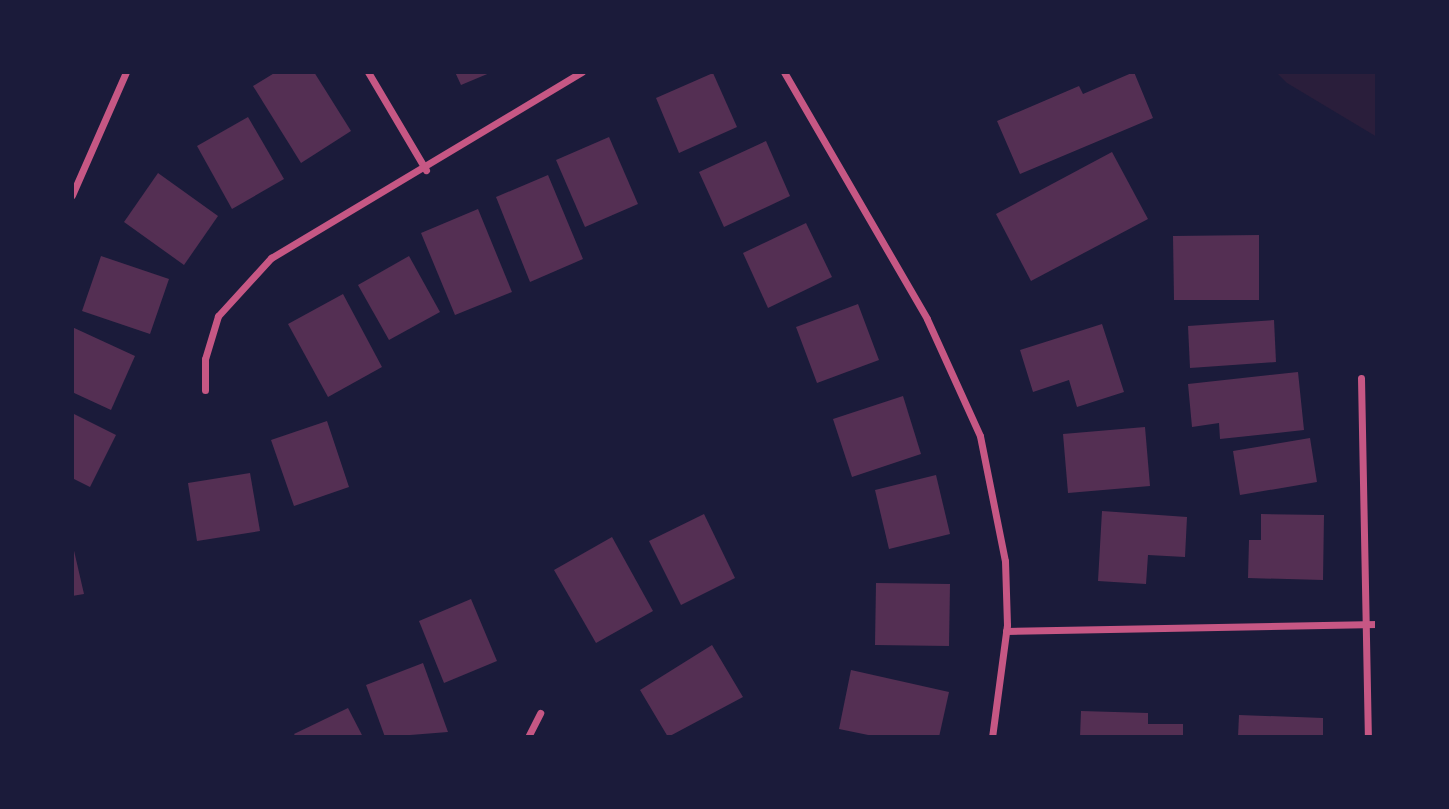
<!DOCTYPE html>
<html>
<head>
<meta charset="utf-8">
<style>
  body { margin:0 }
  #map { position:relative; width:1449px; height:809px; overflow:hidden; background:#1b1b3a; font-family:Quicksand,sans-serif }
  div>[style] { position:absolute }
  .green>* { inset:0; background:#2a1e3b }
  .building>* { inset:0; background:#542f53 }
  .minor>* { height:7px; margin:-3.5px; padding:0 3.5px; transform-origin:3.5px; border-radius:3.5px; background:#c65784 }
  span { translate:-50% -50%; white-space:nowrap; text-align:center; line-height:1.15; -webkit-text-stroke:7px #1b1b3a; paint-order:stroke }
  .frame { position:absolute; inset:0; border:74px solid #1b1b3a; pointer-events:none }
</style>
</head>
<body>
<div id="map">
  <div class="green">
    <div style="clip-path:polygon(1276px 72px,1377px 72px,1377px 137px,1287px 83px)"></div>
  </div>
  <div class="building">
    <div style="clip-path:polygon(276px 72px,314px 72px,351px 131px,301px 163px,253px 86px)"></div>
    <div style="clip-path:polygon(455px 72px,492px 72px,461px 85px)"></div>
    <div style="clip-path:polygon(1134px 72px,1153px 118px,1020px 174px,997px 121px,1079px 86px,1083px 94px)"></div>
    <div style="clip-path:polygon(713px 73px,737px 127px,679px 153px,656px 98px)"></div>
    <div style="clip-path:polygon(248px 117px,284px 179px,232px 209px,197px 146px)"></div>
    <div style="clip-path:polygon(609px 137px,638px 204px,585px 227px,556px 160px)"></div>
    <div style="clip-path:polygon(766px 141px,790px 196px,724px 227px,699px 172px)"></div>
    <div style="clip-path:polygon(1112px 152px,1148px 219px,1031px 281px,996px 214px)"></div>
    <div style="clip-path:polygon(158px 173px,218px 216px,184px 265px,124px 222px)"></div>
    <div style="clip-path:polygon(548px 175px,583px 259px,530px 282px,496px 197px)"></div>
    <div style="clip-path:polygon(478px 209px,512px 292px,455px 315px,421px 233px)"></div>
    <div style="clip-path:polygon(806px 223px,832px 277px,768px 308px,743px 253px)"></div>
    <div style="clip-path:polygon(1259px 235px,1259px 300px,1174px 300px,1173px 236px)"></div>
    <div style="clip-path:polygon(101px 256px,169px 279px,150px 334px,82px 311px)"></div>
    <div style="clip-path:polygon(409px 256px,440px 312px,389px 340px,358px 285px)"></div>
    <div style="clip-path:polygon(343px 294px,382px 367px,328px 397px,288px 324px)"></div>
    <div style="clip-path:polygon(858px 304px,879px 360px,817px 383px,796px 327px)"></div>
    <div style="clip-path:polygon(1274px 320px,1276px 362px,1190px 368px,1188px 326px)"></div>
    <div style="clip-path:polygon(1102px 324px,1124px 392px,1077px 407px,1069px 380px,1033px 392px,1020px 350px)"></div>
    <div style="clip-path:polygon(72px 327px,135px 356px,111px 410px,72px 392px)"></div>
    <div style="clip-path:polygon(1298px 372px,1304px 430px,1220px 439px,1219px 423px,1192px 427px,1188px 384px)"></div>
    <div style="clip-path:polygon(903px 396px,921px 454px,852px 477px,833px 419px)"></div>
    <div style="clip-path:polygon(72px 413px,116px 435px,90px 487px,72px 478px)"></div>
    <div style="clip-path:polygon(327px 421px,349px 487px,294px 506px,271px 440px)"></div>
    <div style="clip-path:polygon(1145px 427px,1150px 486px,1068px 493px,1063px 434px)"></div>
    <div style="clip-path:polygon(1310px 438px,1317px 482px,1240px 495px,1233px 451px)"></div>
    <div style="clip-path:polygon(250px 473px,260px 531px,197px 541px,188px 483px)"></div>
    <div style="clip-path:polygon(936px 475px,950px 534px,889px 549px,875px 490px)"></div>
    <div style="clip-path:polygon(1102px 511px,1187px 517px,1185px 557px,1148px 555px,1146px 584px,1098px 581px)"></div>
    <div style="clip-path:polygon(704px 514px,735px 578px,681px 605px,649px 541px)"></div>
    <div style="clip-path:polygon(1261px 514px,1324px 515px,1323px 580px,1248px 578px,1249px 540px,1261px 540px)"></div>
    <div style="clip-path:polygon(612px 537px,653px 611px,596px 643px,554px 570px)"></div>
    <div style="clip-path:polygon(72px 542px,84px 594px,72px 596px)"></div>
    <div style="clip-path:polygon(876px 583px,950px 584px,949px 646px,875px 645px)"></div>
    <div style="clip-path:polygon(471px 599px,497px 661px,444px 683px,419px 621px)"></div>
    <div style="clip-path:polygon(712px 645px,743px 697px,668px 737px,640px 690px)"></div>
    <div style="clip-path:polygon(423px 663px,448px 732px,385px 737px,366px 685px)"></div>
    <div style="clip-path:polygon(851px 670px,949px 692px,939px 737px,878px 737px,839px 729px)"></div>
    <div style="clip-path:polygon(348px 708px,363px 737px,296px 737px,294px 734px)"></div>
    <div style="clip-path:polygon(1081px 711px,1148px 713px,1148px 724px,1183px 724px,1183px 737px,1080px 737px)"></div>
    <div style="clip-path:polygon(1239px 715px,1323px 718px,1323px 737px,1238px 737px)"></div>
  </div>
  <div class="minor">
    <div style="left:368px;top:72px;width:114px;rotate:59.4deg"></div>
    <div style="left:784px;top:72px;width:285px;rotate:59.9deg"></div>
    <div style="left:927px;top:319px;width:128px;rotate:65.6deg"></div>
    <div style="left:980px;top:436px;width:127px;rotate:78.7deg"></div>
    <div style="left:1005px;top:561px;width:64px;rotate:88.2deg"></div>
    <div style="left:1007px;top:625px;width:113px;rotate:97.6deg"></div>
    <div style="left:72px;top:195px;width:134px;rotate:-66.3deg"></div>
    <div style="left:1361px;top:378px;width:359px;rotate:88.9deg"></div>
    <div style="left:205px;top:390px;width:31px;rotate:-90deg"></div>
    <div style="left:205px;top:359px;width:45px;rotate:-73.2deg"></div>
    <div style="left:218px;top:316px;width:79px;rotate:-47.6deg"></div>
    <div style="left:271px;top:258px;width:362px;rotate:-30.9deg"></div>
    <div style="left:1006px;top:631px;width:371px;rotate:-1.1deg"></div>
    <div style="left:528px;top:737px;width:27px;rotate:-63deg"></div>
  </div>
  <div class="frame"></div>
</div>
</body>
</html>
